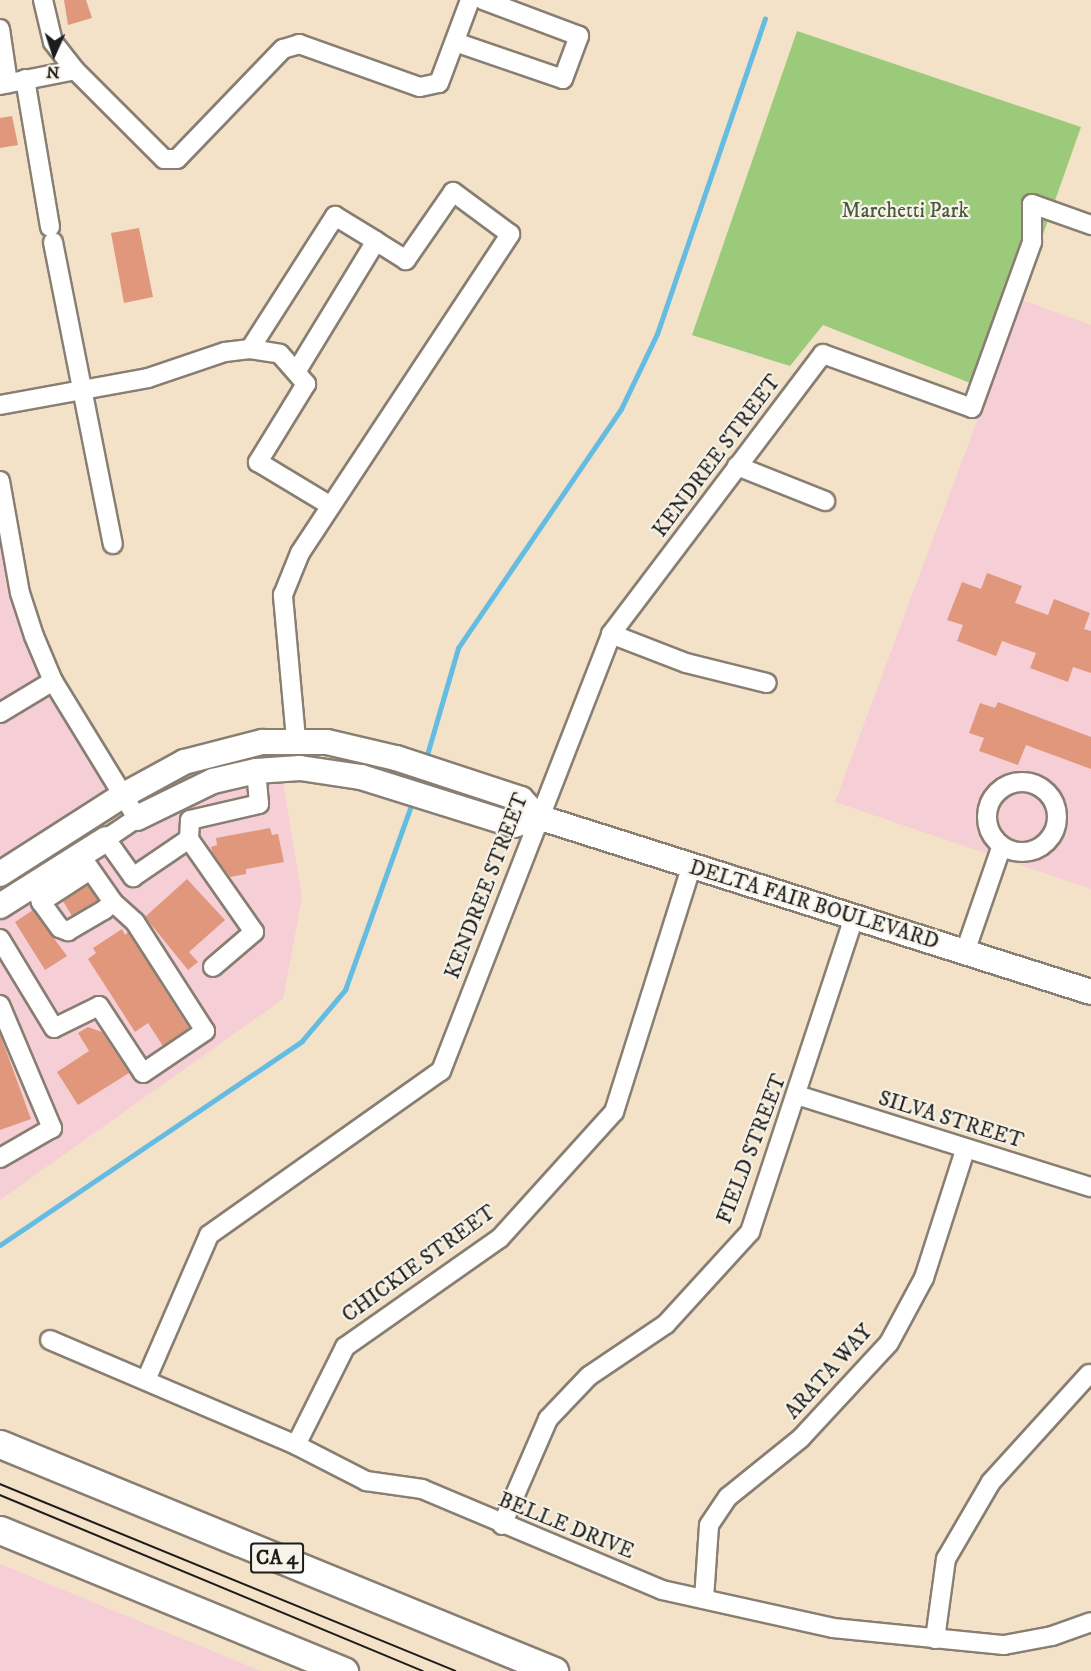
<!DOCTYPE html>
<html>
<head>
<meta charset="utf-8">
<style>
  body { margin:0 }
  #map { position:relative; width:1091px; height:1671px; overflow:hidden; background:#f3e1c8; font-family:"IM FELL DW Pica",serif }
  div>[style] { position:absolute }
  .built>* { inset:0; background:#f6cfd6 }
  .green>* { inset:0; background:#9bcb7a }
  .stream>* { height:4.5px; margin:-2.25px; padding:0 2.25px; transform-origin:2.25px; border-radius:2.25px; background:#65bce2 }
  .building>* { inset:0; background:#e0977c }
  .roads { filter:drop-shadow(2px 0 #887e72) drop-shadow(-2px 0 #887e72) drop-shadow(0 2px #887e72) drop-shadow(0 -2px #887e72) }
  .minor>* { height:18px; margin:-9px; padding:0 9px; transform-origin:9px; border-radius:9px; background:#fff }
  .minor>.ring { margin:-9px; padding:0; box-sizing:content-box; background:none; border:18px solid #fff; border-radius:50% }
  .major>* { height:24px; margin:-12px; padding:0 12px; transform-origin:12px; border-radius:12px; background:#fff }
  .highway>* { height:27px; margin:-13.5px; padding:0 13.5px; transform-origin:13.5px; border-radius:13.5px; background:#fff }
  .tram>* { height:1.5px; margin:-0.75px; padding:0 0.75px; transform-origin:0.75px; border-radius:0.75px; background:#1c1c1c }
  span { translate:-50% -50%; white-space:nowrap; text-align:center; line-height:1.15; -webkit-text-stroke:4.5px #f7f3e8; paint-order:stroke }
  .shield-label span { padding:2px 4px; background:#f7f3e8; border:2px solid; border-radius:4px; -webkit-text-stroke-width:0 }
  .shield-label { font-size:20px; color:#1c1c1c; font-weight:700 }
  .park-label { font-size:21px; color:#48593d }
  .street-label { font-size:21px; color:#1c1c1c }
  .north { position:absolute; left:24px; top:24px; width:60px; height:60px; -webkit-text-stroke:4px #f7f3e8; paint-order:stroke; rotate:183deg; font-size:16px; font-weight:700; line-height:24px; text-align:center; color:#1c1c1c }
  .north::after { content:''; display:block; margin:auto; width:21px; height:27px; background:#1c1c1c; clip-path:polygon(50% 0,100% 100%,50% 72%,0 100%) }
</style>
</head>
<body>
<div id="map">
  <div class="built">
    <div style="clip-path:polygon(1022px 300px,1091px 325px,1091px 889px,835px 802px)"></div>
    <div style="clip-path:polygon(0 482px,27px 616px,122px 796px,0 874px)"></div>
    <div style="clip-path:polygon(282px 776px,302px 897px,283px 999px,0 1200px,0 910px,204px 789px)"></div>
    <div style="clip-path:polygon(0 1564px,261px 1671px,0 1671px)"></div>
  </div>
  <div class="green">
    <div style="clip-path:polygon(797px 31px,1081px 127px,988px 390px,823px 325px,790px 366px,692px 335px)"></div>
  </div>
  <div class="stream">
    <div style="left:427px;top:755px;width:111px;rotate:-73.8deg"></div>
    <div style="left:458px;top:648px;width:289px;rotate:-55.7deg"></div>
    <div style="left:621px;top:409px;width:83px;rotate:-64.4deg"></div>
    <div style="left:657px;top:334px;width:333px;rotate:-71.1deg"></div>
    <div style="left:0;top:1245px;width:364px;rotate:-34deg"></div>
    <div style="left:302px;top:1041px;width:67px;rotate:-49.9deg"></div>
    <div style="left:345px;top:990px;width:193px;rotate:-70.3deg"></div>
  </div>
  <div class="building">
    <div style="clip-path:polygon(64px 0,86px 0,92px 18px,68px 25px)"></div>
    <div style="clip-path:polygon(12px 116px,18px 145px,0 148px,0 118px)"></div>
    <div style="clip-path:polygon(139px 228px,153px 297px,124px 303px,111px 233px)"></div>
    <div style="clip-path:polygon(987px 573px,1022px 586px,1015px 603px,1048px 615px,1054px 599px,1090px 613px,1084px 629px,1091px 631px,1091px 673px,1073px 667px,1068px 682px,1030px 668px,1036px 653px,1002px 641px,996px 656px,957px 641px,963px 625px,947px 620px,962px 582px,981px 589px)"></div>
    <div style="clip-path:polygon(998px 702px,1091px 737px,1091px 769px,1026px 745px,1018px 765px,979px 751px,984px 738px,969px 733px,980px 703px,995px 708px)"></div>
    <div style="clip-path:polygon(270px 828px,272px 835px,278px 834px,284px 862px,246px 869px,246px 874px,230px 877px,212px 852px,211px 847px,217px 845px,216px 838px)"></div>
    <div style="clip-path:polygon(187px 879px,225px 920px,189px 952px,198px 962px,188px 970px,145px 917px)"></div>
    <div style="clip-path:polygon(88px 885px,98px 900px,72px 916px,63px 901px)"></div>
    <div style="clip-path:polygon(33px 910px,67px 956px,45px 970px,15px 922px)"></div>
    <div style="clip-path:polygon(122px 929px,125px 935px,128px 932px,189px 1028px,163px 1046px,148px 1023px,135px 1032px,88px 959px,96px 953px,93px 948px)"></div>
    <div style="clip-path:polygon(88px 1027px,102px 1032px,129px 1073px,78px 1105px,57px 1072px,89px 1051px,78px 1033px)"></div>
    <div style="clip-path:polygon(0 1034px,31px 1119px,0 1130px)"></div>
  </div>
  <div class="roads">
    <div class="minor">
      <div style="left:43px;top:0;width:43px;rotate:76.6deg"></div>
      <div style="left:53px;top:42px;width:36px;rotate:52deg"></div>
      <div style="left:75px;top:70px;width:126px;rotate:45deg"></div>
      <div style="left:164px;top:159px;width:13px"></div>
      <div style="left:177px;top:159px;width:153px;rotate:-46.1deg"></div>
      <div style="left:283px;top:49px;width:17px;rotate:-17deg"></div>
      <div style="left:299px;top:44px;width:128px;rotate:19.6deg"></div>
      <div style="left:420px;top:87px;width:19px;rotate:-12deg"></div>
      <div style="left:439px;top:83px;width:89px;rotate:-69.5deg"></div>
      <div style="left:0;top:29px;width:55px;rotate:81.6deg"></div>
      <div style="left:455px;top:42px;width:114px;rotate:18.9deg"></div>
      <div style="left:563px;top:79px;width:46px;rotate:-69.6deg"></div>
      <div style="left:579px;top:36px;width:103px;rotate:-159.4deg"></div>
      <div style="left:25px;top:79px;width:150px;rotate:80.4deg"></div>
      <div style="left:0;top:85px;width:76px;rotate:-11.3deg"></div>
      <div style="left:53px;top:242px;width:308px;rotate:78.8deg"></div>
      <div style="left:250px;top:349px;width:158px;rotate:-57.4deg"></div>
      <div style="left:335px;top:216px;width:48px;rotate:31.4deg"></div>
      <div style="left:376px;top:241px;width:153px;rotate:121.4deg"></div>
      <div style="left:0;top:405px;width:150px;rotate:-10.3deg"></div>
      <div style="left:148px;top:378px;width:81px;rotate:-18.7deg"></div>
      <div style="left:225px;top:352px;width:25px;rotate:-7deg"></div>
      <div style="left:250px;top:349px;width:30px;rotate:9deg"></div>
      <div style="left:280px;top:354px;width:40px;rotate:49deg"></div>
      <div style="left:306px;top:384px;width:92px;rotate:121.6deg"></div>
      <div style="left:258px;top:462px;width:85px;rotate:31.1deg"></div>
      <div style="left:737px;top:466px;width:95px;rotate:21.7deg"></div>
      <div style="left:0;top:481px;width:114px;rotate:79.9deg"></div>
      <div style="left:20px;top:593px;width:45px;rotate:72deg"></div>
      <div style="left:34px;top:636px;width:49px;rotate:67.1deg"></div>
      <div style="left:53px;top:681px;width:161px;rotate:58.5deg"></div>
      <div style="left:137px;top:818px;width:37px;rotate:146deg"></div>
      <div style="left:106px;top:839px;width:47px;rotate:54.6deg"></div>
      <div style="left:133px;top:877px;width:68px;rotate:-34.2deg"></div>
      <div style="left:611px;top:634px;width:80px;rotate:21.1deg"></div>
      <div style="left:686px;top:663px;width:83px;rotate:13.9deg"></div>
      <div style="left:0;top:713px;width:62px;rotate:-31.1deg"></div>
      <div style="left:296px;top:739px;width:145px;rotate:-95.2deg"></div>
      <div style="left:283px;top:595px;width:45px;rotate:-68deg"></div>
      <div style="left:300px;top:553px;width:382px;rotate:-56.6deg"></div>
      <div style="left:510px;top:234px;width:71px;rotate:-143.6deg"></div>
      <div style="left:453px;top:192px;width:83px;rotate:124.7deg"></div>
      <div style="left:406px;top:260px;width:36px;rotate:-148deg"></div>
      <div class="ring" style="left:987px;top:782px;width:52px;height:52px"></div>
      <div style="left:36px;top:885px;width:18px;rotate:74deg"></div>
      <div style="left:41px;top:902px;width:32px;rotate:54deg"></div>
      <div style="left:60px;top:928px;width:9px;rotate:21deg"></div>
      <div style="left:68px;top:931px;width:42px;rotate:-30.3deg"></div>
      <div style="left:104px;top:910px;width:12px;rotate:-42deg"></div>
      <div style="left:113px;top:902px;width:56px;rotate:-124.8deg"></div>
      <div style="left:41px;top:902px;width:57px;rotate:-32.9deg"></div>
      <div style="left:0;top:939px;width:104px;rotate:58.8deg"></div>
      <div style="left:54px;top:1028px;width:50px;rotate:-26.1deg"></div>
      <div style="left:99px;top:1006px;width:80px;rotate:56.7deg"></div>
      <div style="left:143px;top:1073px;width:75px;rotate:-34.1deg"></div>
      <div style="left:205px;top:1031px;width:130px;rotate:-122.7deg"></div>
      <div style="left:135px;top:922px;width:30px;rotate:-138deg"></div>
      <div style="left:965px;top:952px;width:110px;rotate:-70.9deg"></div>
      <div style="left:213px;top:967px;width:54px;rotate:-40.5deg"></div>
      <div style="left:254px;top:932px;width:113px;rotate:-125deg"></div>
      <div style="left:189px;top:839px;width:19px;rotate:-87deg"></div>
      <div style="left:190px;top:820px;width:71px;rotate:-13.1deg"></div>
      <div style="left:259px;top:804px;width:33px;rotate:-95deg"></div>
      <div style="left:0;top:1005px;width:134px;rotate:67.1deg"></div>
      <div style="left:52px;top:1128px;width:60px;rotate:150deg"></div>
      <div style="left:797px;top:1095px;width:308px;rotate:17.4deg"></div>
      <div style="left:50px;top:1340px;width:267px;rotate:23.1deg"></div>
      <div style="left:296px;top:1445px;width:79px;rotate:27.2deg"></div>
      <div style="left:366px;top:1481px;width:57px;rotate:8.1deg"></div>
      <div style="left:422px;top:1489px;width:260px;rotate:22.8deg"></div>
      <div style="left:662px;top:1590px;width:175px;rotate:12.5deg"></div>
      <div style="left:833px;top:1628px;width:172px;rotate:5.7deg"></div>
      <div style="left:1004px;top:1645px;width:49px;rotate:-10.6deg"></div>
      <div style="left:1052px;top:1636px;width:41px;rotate:-19.7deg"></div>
      <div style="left:146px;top:1380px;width:158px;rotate:-66.5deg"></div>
      <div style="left:209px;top:1235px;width:284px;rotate:-35.3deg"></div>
      <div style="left:441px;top:1071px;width:469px;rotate:-68.7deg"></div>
      <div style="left:611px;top:634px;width:351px;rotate:-52.9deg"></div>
      <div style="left:823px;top:354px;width:158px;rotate:19.9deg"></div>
      <div style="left:972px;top:408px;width:177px;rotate:-70.1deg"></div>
      <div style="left:1032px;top:242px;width:38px;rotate:-90deg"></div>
      <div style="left:1032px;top:204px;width:63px;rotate:19.6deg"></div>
      <div style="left:296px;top:1445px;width:110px;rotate:-63.4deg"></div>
      <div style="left:345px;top:1347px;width:189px;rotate:-35.1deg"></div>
      <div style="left:500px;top:1238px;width:170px;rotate:-47.9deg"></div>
      <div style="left:614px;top:1112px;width:256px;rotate:-72.5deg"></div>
      <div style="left:502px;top:1525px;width:116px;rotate:-66.5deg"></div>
      <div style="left:548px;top:1419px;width:59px;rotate:-46.4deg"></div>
      <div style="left:589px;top:1376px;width:93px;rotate:-34deg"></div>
      <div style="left:666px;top:1324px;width:125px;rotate:-47.6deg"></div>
      <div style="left:750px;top:1232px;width:331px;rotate:-71.7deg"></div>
      <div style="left:704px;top:1599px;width:74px;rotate:-86.1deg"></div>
      <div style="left:709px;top:1525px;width:34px;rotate:-56deg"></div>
      <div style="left:728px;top:1497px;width:94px;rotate:-38.9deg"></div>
      <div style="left:801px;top:1438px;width:129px;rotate:-47.2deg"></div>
      <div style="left:889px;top:1343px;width:74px;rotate:-61.7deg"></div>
      <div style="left:924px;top:1278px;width:134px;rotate:-72.2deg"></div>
      <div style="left:935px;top:1639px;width:81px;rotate:-82.2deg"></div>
      <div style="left:946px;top:1559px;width:89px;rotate:-59.7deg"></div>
      <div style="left:991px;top:1482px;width:146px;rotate:-47.8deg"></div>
    </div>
    <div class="major">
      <div style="left:137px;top:818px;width:85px;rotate:-26deg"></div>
      <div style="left:213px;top:781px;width:44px;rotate:-13.1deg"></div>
      <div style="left:256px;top:771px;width:44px;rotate:-3.9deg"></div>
      <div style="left:300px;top:768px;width:62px;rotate:8.4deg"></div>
      <div style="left:361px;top:777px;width:160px;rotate:17.4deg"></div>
      <div style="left:514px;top:825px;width:25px;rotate:-18deg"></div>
      <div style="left:0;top:874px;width:145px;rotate:-32.6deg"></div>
      <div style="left:122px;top:796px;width:71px;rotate:-28.7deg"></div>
      <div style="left:184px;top:762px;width:81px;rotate:-14.4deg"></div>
      <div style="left:262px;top:742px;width:65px"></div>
      <div style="left:327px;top:742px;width:71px;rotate:13.1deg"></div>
      <div style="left:396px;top:758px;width:132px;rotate:18.2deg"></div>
      <div style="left:521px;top:799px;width:25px;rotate:47deg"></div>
      <div style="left:538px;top:817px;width:580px;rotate:17.56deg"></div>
      <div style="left:0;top:906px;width:125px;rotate:-32.3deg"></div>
    </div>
    <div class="highway">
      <div style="left:0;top:1444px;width:599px;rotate:22.28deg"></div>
      <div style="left:0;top:1530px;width:372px;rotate:22.3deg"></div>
    </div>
  </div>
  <div class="tram">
    <div style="left:0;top:1484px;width:492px;rotate:22.3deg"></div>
    <div style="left:0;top:1495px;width:458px;rotate:22.6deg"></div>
  </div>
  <div class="shield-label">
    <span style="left:277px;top:1558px">CA 4</span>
  </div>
  <div class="park-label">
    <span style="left:905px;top:211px">Marchetti Park</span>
  </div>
  <div class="street-label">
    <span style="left:717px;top:456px;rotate:-53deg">KENDREE STREET</span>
    <span style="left:487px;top:886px;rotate:-69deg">KENDREE STREET</span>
    <span style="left:814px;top:905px;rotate:17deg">DELTA FAIR BOULEVARD</span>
    <span style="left:951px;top:1120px;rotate:17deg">SILVA STREET</span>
    <span style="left:752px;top:1149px;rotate:-69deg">FIELD STREET</span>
    <span style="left:419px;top:1264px;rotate:-36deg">CHICKIE STREET</span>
    <span style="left:829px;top:1372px;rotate:-48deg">ARATA WAY</span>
    <span style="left:566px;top:1526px;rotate:22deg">BELLE DRIVE</span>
  </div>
  <div class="north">N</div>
</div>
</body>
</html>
